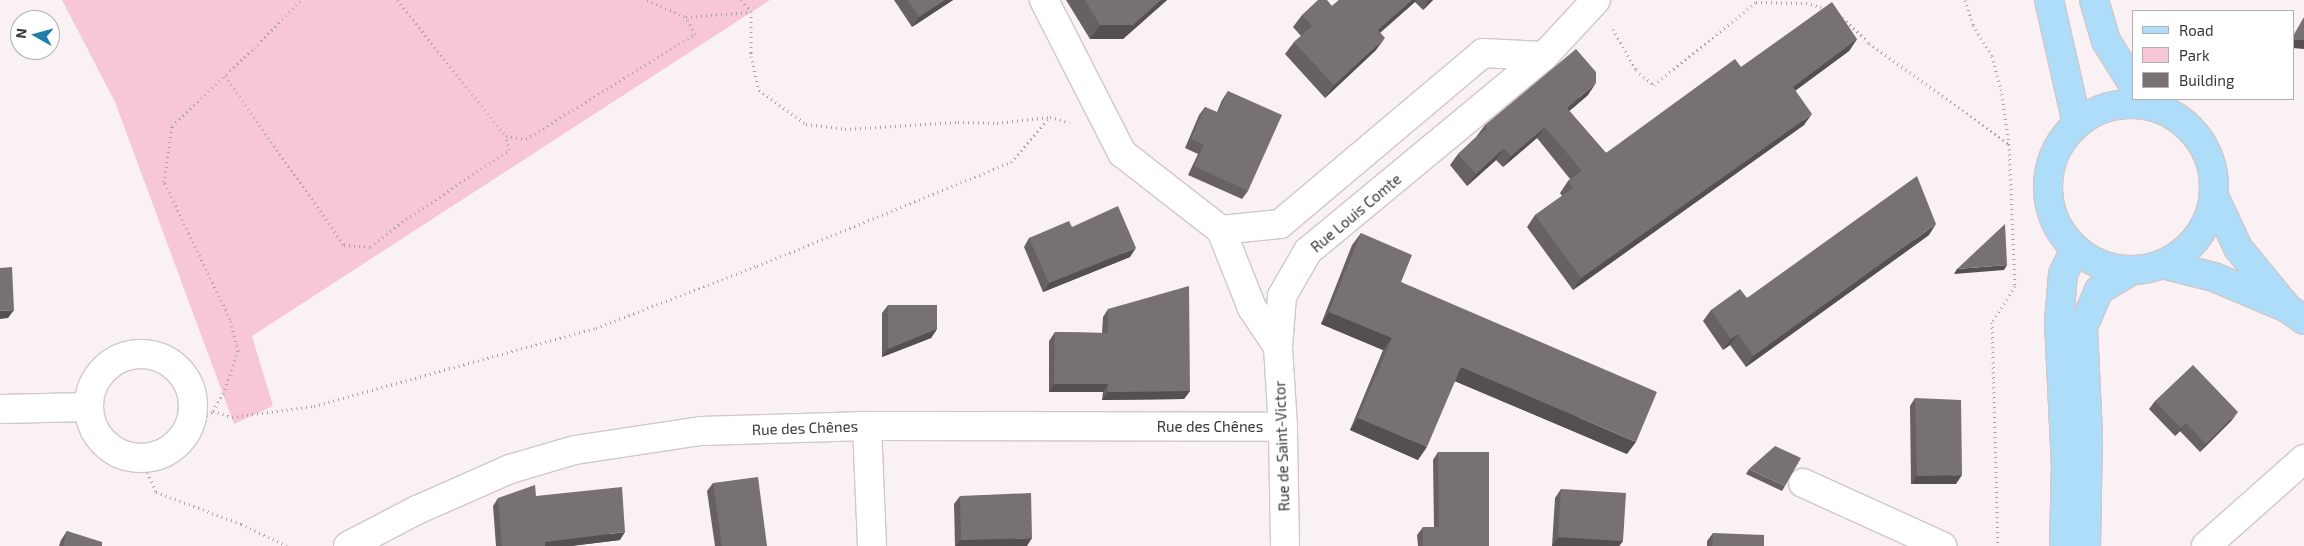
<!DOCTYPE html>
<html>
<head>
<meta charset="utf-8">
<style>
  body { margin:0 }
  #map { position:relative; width:2304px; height:546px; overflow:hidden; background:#f9f1f3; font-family:"Exo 2",sans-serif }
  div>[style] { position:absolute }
  .green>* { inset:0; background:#f7c7d7 }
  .path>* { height:3px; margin-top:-1.5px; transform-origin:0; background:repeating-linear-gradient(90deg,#a9a3a5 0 1px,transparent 0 5px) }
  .roads { filter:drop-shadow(1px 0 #d0c8ca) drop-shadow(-1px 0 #d0c8ca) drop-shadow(0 1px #d0c8ca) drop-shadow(0 -1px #d0c8ca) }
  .minor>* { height:28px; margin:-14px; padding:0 14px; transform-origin:14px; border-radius:14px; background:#fff }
  .minor>.ring { margin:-14px; padding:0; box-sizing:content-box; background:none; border:28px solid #fff; border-radius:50% }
  .major>* { height:28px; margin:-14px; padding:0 14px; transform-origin:14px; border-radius:14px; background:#adddf8 }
  .major>.ring { margin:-14px; padding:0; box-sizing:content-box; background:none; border:28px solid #adddf8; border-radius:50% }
  .wall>* { inset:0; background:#676163 }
  .shaded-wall>* { inset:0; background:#544f50 }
  .building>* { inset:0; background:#787173 }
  span { translate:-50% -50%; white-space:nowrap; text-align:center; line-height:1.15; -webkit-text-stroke:5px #fff; paint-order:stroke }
  .street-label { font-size:15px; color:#3a3738 }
  .legend { position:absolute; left:2132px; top:10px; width:162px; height:90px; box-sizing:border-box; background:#fff; border:1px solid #b0afaf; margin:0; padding:6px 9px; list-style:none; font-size:15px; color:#3a3738 }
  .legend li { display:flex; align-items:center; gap:10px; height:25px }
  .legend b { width:25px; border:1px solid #b0afaf }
  .north { position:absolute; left:10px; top:10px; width:50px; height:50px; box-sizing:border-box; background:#fff; border:1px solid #b0afaf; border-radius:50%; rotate:277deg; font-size:14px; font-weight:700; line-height:20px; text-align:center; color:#3a3738 }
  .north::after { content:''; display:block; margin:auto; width:18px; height:22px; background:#207eab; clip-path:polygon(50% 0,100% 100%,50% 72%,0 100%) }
</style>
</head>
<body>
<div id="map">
  <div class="green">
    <div style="clip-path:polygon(62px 0,770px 0,252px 336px,273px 406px,234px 424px,115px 102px)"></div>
  </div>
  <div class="path">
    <div style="left:397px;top:0;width:174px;rotate:51.3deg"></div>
    <div style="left:647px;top:0;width:43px;rotate:23.6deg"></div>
    <div style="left:686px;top:17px;width:65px;rotate:-4.4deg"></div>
    <div style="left:751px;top:12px;width:44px;rotate:90deg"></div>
    <div style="left:751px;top:56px;width:35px;rotate:77deg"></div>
    <div style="left:759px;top:90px;width:58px;rotate:35.9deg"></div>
    <div style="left:806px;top:124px;width:39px;rotate:7deg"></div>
    <div style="left:845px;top:129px;width:113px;rotate:-3.5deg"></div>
    <div style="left:958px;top:122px;width:39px;rotate:1deg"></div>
    <div style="left:997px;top:123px;width:53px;rotate:-6.5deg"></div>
    <div style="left:1050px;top:117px;width:20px;rotate:15deg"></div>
    <div style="left:741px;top:0;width:15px;rotate:48deg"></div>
    <div style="left:1965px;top:0;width:26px;rotate:72deg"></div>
    <div style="left:1973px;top:25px;width:36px;rotate:58deg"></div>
    <div style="left:1992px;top:56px;width:34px;rotate:75deg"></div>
    <div style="left:2001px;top:89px;width:56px;rotate:81.7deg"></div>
    <div style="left:2009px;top:144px;width:142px;rotate:87.6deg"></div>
    <div style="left:2015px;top:286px;width:43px;rotate:122.6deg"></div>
    <div style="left:1992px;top:322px;width:224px;rotate:88.5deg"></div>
    <div style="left:1839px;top:14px;width:42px;rotate:44deg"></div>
    <div style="left:1869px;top:43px;width:173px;rotate:35.8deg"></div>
    <div style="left:1613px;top:29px;width:47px;rotate:60.7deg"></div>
    <div style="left:1636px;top:70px;width:23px;rotate:40deg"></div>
    <div style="left:1654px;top:85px;width:132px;rotate:-39.1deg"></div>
    <div style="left:1756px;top:2px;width:50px;rotate:1.1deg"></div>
    <div style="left:1806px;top:3px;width:22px;rotate:16deg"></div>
    <div style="left:225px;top:76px;width:207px;rotate:54.8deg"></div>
    <div style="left:344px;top:245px;width:27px;rotate:4deg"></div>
    <div style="left:371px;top:247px;width:40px;rotate:-39deg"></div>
    <div style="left:402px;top:222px;width:129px;rotate:-33.9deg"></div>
    <div style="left:509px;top:150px;width:14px;rotate:-102deg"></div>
    <div style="left:506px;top:136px;width:20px;rotate:9deg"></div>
    <div style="left:526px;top:139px;width:199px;rotate:-31.9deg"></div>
    <div style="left:695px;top:34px;width:19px;rotate:-118deg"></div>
    <div style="left:213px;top:411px;width:20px;rotate:18deg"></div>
    <div style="left:232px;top:417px;width:83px;rotate:-7.6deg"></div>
    <div style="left:314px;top:406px;width:293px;rotate:-15.5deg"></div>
    <div style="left:596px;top:328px;width:173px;rotate:-21.1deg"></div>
    <div style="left:757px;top:266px;width:274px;rotate:-22.3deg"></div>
    <div style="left:1011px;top:162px;width:60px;rotate:-49.1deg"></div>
    <div style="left:190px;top:426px;width:27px;rotate:-33deg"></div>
    <div style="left:213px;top:411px;width:20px;rotate:-60deg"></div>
    <div style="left:223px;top:394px;width:46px;rotate:-70.8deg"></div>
    <div style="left:238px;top:351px;width:33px;rotate:-104deg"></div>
    <div style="left:230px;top:319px;width:152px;rotate:-115.7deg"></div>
    <div style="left:164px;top:182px;width:57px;rotate:-81.9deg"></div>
    <div style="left:172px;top:126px;width:113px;rotate:-43.6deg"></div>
    <div style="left:254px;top:48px;width:67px;rotate:-45.6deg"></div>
    <div style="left:142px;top:458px;width:37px;rotate:68deg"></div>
    <div style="left:156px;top:492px;width:91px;rotate:20.6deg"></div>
    <div style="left:241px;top:524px;width:52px;rotate:25.1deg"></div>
  </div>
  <div class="roads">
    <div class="minor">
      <div style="left:1044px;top:0;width:172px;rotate:63deg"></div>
      <div style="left:1122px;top:153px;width:125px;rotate:37.9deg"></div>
      <div style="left:1221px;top:230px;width:84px;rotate:68.3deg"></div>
      <div style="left:1252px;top:308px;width:47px;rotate:56.3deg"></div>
      <div style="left:1221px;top:230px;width:59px;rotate:-5.8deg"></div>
      <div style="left:1280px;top:224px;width:265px;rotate:-40.1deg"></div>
      <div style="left:1483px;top:53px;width:61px;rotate:2.8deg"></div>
      <div class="ring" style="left:89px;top:354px;width:76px;height:76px"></div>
      <div style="left:0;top:409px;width:89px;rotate:-1.3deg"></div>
      <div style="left:867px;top:426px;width:120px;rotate:87.6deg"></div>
      <div style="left:1803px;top:483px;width:153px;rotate:24.4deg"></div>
      <div style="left:348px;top:546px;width:78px;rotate:-27.6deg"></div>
      <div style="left:417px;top:510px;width:102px;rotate:-23.8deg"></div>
      <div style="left:510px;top:469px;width:68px;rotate:-16.3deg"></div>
      <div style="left:575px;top:450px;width:127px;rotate:-8.6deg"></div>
      <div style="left:701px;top:431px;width:166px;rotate:-1.7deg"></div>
      <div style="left:867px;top:426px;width:416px;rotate:0.1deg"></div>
      <div style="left:1285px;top:546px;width:119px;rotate:-91deg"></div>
      <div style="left:1283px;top:427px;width:80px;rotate:-93.6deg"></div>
      <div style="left:1278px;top:347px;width:51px;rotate:-85.5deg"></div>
      <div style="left:1282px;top:296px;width:52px;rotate:-60deg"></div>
      <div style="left:1308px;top:251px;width:306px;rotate:-39.6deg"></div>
      <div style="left:1544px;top:56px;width:76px;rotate:-47.1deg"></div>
      <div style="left:2206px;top:546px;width:131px;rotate:-41.6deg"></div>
    </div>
    <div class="major">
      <div style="left:2049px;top:0;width:126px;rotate:77.2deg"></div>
      <div style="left:2094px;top:0;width:43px;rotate:73.7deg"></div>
      <div style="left:2106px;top:41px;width:51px;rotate:57.9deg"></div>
      <div class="ring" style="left:2048px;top:104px;width:138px;height:138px"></div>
      <div style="left:2214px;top:196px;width:57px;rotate:65.2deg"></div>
      <div style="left:2238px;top:248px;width:74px;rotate:50.5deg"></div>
      <div style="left:2162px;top:264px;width:54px;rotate:14deg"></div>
      <div style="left:2214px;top:277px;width:79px;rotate:23deg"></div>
      <div style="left:2287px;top:308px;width:21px;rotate:35deg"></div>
      <div style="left:2064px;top:546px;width:80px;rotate:-88.6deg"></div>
      <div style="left:2066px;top:466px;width:144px;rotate:-92.8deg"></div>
      <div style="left:2059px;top:322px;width:48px;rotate:-85.2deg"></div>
      <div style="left:2063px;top:274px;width:28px;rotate:-64deg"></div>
      <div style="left:2086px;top:546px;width:111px;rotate:-89deg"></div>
      <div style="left:2088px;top:435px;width:108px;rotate:-92.7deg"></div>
      <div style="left:2083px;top:327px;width:40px;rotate:-66.6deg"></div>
      <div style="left:2099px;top:290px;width:39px;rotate:-31deg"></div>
    </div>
  </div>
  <div class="wall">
    <div style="clip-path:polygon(894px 0,953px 0,912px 27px)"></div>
    <div style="clip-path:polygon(1066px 0,1167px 0,1123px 39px,1090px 39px)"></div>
    <div style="clip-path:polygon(1339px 0,1433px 0,1423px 10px,1415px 2px,1380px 33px,1376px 50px,1325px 98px,1285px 54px,1294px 42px,1301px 36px,1293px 27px,1302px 15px,1332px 6px)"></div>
    <div style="clip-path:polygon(1857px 39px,1849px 51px,1795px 91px,1804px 125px,1573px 290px,1527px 227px,1535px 215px,1562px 196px,1560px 193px,1568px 181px,1570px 179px,1537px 138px,1503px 167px,1496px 160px,1467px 186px,1450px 165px,1458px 154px,1476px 137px,1485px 125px,1588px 95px,1569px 111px,1606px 153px,1741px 67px)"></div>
    <div style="clip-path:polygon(1228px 91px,1248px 191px,1242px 199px,1188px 175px,1198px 154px,1185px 148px,1199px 115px,1205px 107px,1217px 112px,1222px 100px)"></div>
    <div style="clip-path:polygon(1072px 227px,1130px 257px,1043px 292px,1024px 247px,1029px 238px)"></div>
    <div style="clip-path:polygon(1361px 233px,1401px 282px,1627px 454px,1455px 381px,1418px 460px,1350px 430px,1383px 350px,1321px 324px,1352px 245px)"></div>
    <div style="clip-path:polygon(1929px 235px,1746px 367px,1730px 345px,1723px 350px,1703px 321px,1711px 310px)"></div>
    <div style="clip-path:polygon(888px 305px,937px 329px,931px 338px,882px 357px,882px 313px)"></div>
    <div style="clip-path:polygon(1108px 309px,1190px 391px,1184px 399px,1102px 400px,1103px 392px,1049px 392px,1049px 341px,1055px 332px,1102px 333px,1103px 317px)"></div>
    <div style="clip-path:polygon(1915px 398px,1956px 484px,1911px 484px,1910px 406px)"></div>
    <div style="clip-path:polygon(2155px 401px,2232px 420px,2200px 452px,2180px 431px,2175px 436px,2149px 409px)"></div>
    <div style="clip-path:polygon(1438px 452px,1489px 546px,1418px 546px,1417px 535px,1423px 527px,1434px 527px,1433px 460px)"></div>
    <div style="clip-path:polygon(1749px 469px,1785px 486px,1782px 491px,1746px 474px)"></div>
    <div style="clip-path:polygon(713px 483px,767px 546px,715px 546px,707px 491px)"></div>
    <div style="clip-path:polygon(1561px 489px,1623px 541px,1619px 546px,1552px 546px,1555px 498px)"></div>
    <div style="clip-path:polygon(536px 496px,620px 540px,571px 546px,496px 546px,493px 506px,498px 498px)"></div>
    <div style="clip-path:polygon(960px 496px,1027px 546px,955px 546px,954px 504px)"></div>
    <div style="clip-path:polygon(67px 531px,102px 546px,59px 546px,61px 540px)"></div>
    <div style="clip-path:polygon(1713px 533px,1764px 546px,1707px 546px,1707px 541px)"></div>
  </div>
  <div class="shaded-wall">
    <div style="clip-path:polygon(945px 0,953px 0,912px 27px,919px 17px)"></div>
    <div style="clip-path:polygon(1161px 0,1167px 0,1123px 39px,1090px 39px,1100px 25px)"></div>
    <div style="clip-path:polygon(1412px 0,1417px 0,1369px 42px,1378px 30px)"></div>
    <div style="clip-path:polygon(1429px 0,1433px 0,1423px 10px)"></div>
    <div style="clip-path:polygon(1385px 38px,1376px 50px,1325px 98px,1334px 85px)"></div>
    <div style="clip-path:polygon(1857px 39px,1849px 51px,1785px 98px,1793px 87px)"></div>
    <div style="clip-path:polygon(2293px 40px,2304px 40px,2304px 49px,2293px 48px)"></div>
    <div style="clip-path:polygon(1596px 83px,1588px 95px,1559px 120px,1567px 108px)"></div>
    <div style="clip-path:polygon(1812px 114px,1804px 125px,1573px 290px,1581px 278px)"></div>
    <div style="clip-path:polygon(1545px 127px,1537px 138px,1503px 167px,1511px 156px)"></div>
    <div style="clip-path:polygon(1504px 148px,1496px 160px,1467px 186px,1476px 174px)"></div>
    <div style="clip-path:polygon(1936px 224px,1929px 235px,1746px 367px,1753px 356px)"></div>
    <div style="clip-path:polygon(1136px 248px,1130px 257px,1043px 292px,1049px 283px)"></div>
    <div style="clip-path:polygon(2007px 265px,2004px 270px,1954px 274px,1957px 269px)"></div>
    <div style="clip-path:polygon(14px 310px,8px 318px,0 319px,0 311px)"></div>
    <div style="clip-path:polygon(1329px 312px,1392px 338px,1383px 350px,1321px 324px)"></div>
    <div style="clip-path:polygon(937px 329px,931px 338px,882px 357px,888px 349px)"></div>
    <div style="clip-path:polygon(1738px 334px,1730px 345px,1723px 350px,1731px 339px)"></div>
    <div style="clip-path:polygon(1461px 367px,1636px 442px,1627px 454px,1452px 380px)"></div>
    <div style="clip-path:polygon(1054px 384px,1108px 384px,1103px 392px,1049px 392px)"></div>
    <div style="clip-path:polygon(1190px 391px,1184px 399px,1102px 400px,1108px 392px)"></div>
    <div style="clip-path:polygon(2238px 412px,2232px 420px,2200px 452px,2206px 444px)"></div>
    <div style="clip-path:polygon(1358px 418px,1427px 447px,1418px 460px,1350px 430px)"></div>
    <div style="clip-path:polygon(2186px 423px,2180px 431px,2175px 436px,2181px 428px)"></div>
    <div style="clip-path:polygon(1962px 475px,1956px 484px,1911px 484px,1917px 476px)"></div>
    <div style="clip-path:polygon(625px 532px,620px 540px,571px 546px,542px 546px,545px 542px)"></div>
    <div style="clip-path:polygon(1558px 537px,1623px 541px,1619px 546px,1552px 546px)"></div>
    <div style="clip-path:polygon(1032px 538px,1027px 546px,956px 546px,961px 540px)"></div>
  </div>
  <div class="building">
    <div style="clip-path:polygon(908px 0,945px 0,919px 17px)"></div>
    <div style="clip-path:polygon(1085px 0,1161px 0,1133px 25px,1100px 25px)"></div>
    <div style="clip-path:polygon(1318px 0,1327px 0,1332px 6px,1339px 0,1412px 0,1378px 30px,1385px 38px,1334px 85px,1294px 42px,1312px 26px,1302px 15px)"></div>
    <div style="clip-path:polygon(1832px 2px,1857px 39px,1793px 87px,1812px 114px,1581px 278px,1535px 215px,1573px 188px,1568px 181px,1582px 171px,1545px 127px,1511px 156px,1504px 148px,1476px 174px,1458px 154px,1487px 128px,1485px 125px,1576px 49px,1596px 72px,1596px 83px,1567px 108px,1606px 153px,1735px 59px,1741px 67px)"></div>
    <div style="clip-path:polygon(2304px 17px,2304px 40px,2293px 40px,2293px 36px)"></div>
    <div style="clip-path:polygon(1228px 91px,1282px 115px,1248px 191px,1194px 166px,1204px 145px,1191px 139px,1205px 107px,1218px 113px)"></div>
    <div style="clip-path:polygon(1917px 176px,1936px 224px,1753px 356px,1738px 334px,1731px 339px,1711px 310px,1740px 289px,1747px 298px)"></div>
    <div style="clip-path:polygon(1118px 206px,1136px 248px,1049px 283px,1029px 238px,1069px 221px,1072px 227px)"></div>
    <div style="clip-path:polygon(2005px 224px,2007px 265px,1957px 269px)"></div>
    <div style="clip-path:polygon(1361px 233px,1412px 255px,1401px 282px,1657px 392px,1636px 442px,1461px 367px,1427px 447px,1358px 418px,1392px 338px,1329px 312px)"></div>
    <div style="clip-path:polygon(12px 267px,14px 310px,0 311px,0 268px)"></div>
    <div style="clip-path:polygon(1189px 286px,1190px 391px,1108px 392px,1108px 384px,1054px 384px,1055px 332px,1108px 333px,1108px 309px)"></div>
    <div style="clip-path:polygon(888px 305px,937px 305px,937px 329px,888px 349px)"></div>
    <div style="clip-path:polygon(2193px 365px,2238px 412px,2206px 444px,2186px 423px,2181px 428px,2155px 401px)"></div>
    <div style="clip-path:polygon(1915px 398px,1961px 400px,1962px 475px,1917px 476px)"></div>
    <div style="clip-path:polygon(1775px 446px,1801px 458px,1785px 486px,1749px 469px)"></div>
    <div style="clip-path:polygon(1438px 452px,1489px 452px,1489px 546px,1423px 546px,1423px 527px,1439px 527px)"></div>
    <div style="clip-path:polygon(758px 477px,767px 546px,722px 546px,713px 483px)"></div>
    <div style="clip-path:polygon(535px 485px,536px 496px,622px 487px,625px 532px,545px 542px,545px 546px,502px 546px,498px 498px)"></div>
    <div style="clip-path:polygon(1561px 489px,1626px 493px,1623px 541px,1558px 537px)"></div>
    <div style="clip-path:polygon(1031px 493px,1032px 538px,961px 540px,960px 496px)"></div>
    <div style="clip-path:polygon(67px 531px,102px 542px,102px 546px,63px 546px)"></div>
    <div style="clip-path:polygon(1713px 533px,1764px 535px,1764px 546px,1712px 546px)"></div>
  </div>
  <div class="street-label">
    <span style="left:1356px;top:213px;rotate:-40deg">Rue Louis Comte</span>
    <span style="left:1210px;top:427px">Rue des Chênes</span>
    <span style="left:805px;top:428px;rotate:-2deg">Rue des Chênes</span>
    <span style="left:1282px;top:446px;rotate:-92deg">Rue de Saint-Victor</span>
  </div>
  <ul class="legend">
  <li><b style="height:6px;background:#adddf8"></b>Road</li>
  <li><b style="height:14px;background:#f7c7d7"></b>Park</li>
  <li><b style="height:14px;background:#787173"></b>Building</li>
  </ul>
  <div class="north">N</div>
</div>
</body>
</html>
